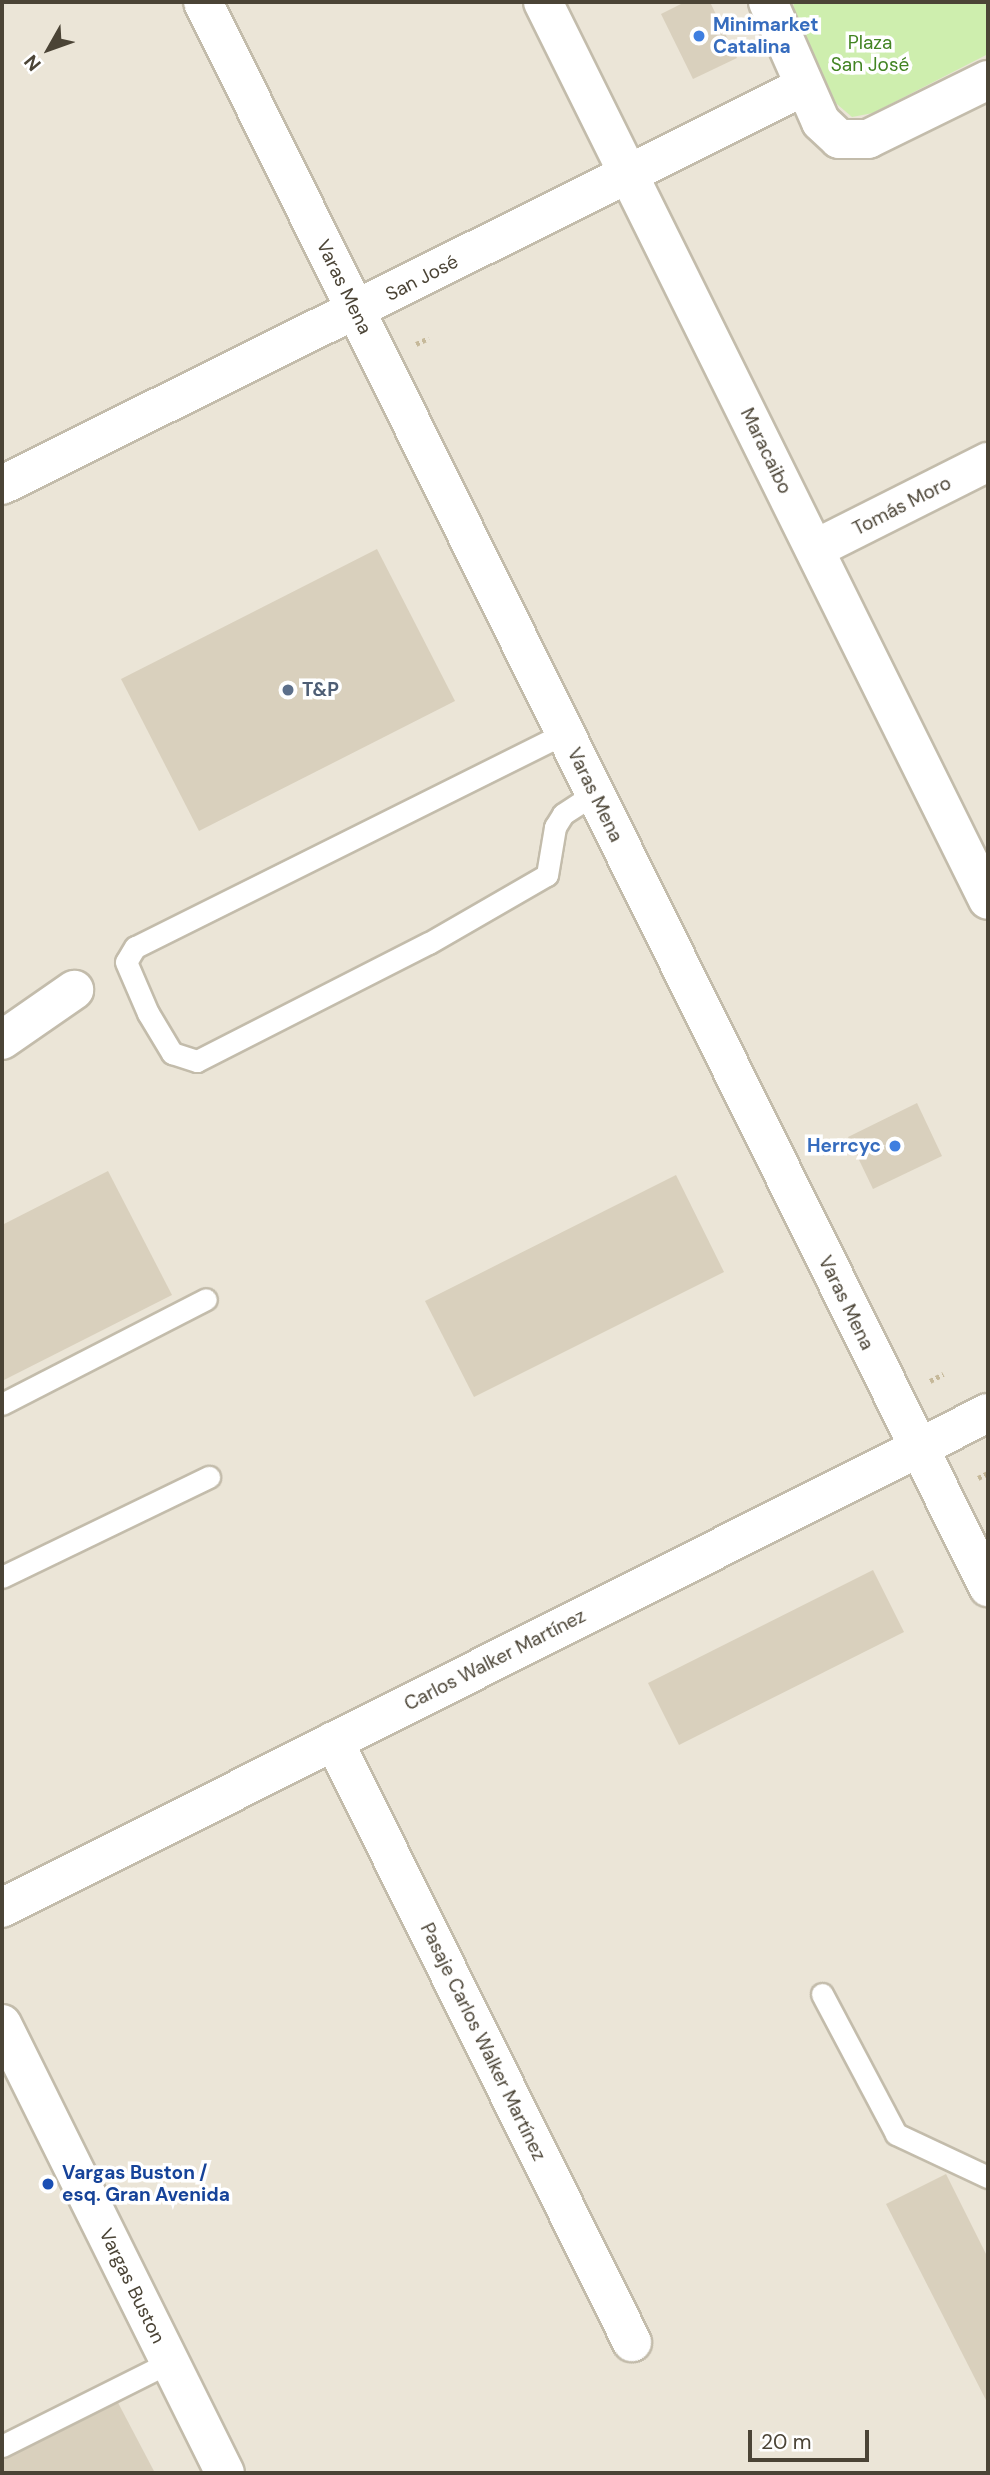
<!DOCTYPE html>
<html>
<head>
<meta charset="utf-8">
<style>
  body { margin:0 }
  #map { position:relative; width:990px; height:2475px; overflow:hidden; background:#f6f3e9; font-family:"DM Sans",sans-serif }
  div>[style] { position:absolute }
  .residential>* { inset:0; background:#ebe5d7 }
  .green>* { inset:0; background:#ceeeae }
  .building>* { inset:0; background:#d9d0bd }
  .path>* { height:4.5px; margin-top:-2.25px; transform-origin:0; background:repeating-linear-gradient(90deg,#c6b99a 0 3.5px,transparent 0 7px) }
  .roads { filter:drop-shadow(2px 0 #c3bcab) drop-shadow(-2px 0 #c3bcab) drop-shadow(0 2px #c3bcab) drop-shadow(0 -2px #c3bcab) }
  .service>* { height:21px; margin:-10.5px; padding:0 10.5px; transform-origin:10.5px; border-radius:10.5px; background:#fff }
  .minor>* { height:38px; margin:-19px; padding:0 19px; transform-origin:19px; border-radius:19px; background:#fff }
  .tertiary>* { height:38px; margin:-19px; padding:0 19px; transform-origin:19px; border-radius:19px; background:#fff }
  .dots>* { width:19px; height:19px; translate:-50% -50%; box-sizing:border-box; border:4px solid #fff; border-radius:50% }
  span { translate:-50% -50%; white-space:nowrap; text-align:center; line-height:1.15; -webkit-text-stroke:7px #fff; paint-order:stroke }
  .shop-label { font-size:19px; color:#366cbe; font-weight:700 }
  .left { translate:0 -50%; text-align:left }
  .right { translate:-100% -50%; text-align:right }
  .park-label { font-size:19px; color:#428422 }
  .street-label { font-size:19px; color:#4b4436 }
  .service-label { font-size:19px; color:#4e5e75; font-weight:700 }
  .transit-label { font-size:19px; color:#164399; font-weight:700 }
  .frame { position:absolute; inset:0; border:4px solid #4b4436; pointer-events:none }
  .north { position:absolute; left:14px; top:14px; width:70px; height:70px; -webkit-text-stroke:5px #fff; paint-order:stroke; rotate:230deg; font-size:19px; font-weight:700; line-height:28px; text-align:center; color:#4b4436 }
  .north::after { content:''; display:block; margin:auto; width:24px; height:32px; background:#4b4436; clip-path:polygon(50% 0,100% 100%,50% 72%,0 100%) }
  .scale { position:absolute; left:748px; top:2430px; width:121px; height:32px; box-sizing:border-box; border:4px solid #4b4436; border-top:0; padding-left:9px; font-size:21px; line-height:24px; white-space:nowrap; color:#4b4436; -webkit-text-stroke:5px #fff; paint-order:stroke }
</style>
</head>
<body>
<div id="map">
  <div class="residential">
    <div style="clip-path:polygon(2px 2px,988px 2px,988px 2473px,2px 2473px)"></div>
  </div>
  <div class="green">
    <div style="clip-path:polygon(794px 2px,988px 2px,988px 54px,873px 113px,852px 117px,831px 99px,792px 14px)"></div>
  </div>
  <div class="building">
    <div style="clip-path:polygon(685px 2px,710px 2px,737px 58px,693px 79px,661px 14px)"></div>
    <div style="clip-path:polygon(377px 549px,455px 701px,199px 831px,121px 679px)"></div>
    <div style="clip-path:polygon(917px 1103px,942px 1156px,873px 1189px,848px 1137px)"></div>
    <div style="clip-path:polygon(108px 1171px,172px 1295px,2px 1381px,2px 1225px)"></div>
    <div style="clip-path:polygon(676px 1175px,724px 1272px,474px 1397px,425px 1301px)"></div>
    <div style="clip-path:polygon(873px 1570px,904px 1632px,679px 1745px,648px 1683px)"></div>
    <div style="clip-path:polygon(946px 2174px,988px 2258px,988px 2404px,886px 2204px)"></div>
    <div style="clip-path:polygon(115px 2397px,155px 2473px,2px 2473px,2px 2456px)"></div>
  </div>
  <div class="path">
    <div style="left:416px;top:344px;width:14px;rotate:-25deg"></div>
    <div style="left:930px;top:1381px;width:15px;rotate:-28deg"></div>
    <div style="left:978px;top:1478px;width:11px;rotate:-27deg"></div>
  </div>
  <div class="roads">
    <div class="service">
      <div style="left:565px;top:733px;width:480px;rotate:153.5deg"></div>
      <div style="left:135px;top:947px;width:17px;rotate:121deg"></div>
      <div style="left:126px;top:962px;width:56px;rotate:66.7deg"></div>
      <div style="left:148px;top:1013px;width:47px;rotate:59deg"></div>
      <div style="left:172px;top:1053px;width:26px;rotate:18deg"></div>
      <div style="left:197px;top:1061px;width:260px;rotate:-27deg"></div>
      <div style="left:429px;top:943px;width:136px;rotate:-30deg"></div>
      <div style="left:547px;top:875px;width:49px;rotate:-80.5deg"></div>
      <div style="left:555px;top:827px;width:15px;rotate:-58deg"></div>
      <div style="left:563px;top:814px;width:37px;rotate:-33deg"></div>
      <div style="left:2px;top:1404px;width:229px;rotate:-27.2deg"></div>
      <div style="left:2px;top:1577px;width:230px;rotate:-25.8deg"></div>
      <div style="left:822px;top:1994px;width:158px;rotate:62.1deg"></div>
      <div style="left:896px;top:2134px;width:102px;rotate:25.1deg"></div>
      <div style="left:2px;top:2446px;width:188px;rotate:-26.6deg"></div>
    </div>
    <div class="minor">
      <div style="left:543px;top:2px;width:1002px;rotate:63.64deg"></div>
      <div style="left:768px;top:2px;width:131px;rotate:66.2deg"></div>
      <div style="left:821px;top:122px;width:25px;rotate:43deg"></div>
      <div style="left:839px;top:139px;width:29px"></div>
      <div style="left:868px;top:139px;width:134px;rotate:-26.2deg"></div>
      <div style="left:2px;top:485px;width:894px;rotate:-26.42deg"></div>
      <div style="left:815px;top:549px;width:194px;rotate:-26.7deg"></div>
      <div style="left:2px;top:1040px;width:88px;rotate:-34.8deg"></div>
      <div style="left:334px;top:1741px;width:671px;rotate:63.63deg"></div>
      <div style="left:2px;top:1908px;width:1103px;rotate:-26.66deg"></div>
    </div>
    <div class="tertiary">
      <div style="left:203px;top:2px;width:1769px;rotate:63.65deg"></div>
      <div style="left:2px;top:2024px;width:501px;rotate:63.59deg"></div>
    </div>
  </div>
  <div class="dots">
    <div style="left:699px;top:36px;background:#3f7fe0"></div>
    <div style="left:288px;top:690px;background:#5c6f8a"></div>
    <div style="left:895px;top:1146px;background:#3f7fe0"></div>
    <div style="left:48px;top:2184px;background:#1a4fb4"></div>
  </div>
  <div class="shop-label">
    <span class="left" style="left:713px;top:36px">Minimarket<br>Catalina</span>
    <span class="right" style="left:881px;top:1146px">Herrcyc</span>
  </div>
  <div class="park-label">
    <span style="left:870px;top:54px">Plaza<br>San José</span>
  </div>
  <div class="street-label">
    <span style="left:422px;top:278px;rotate:-27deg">San José</span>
    <span style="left:344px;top:287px;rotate:64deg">Varas Mena</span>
    <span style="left:766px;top:451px;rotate:64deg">Maracaibo</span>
    <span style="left:902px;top:506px;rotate:-27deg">Tomás Moro</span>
    <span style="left:595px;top:795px;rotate:64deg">Varas Mena</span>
    <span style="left:846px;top:1303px;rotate:64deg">Varas Mena</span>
    <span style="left:495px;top:1660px;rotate:-27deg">Carlos Walker Martínez</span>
    <span style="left:483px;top:2042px;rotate:64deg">Pasaje Carlos Walker Martínez</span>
    <span style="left:132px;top:2286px;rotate:64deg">Vargas Buston</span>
  </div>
  <div class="service-label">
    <span class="left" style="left:302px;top:690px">T&amp;P</span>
  </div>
  <div class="transit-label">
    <span class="left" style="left:62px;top:2184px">Vargas Buston /<br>esq. Gran Avenida</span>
  </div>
  <div class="frame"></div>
  <div class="north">N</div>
  <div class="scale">20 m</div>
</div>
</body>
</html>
